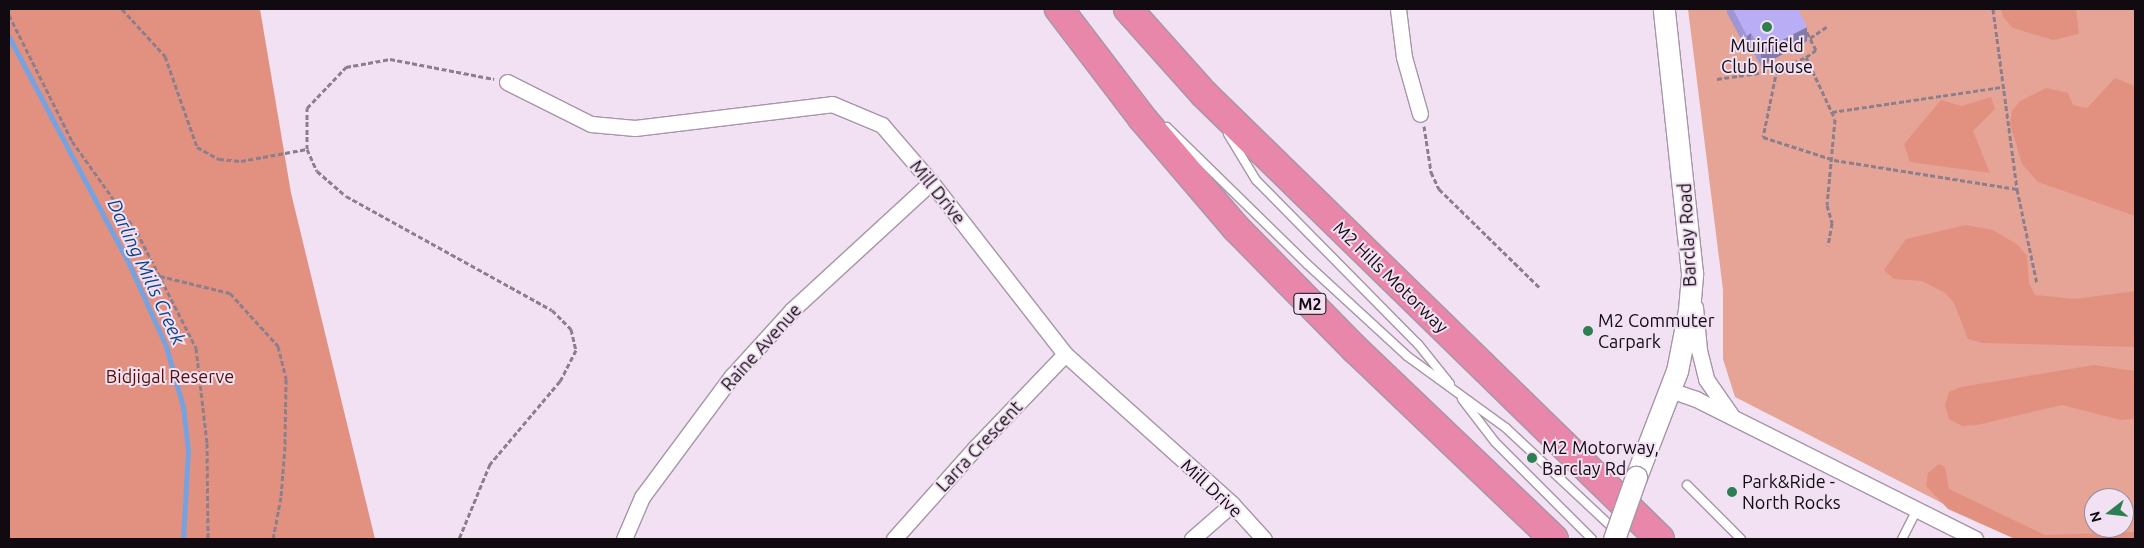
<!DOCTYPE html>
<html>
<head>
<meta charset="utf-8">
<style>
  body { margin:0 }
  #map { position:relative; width:2144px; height:548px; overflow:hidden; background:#f2e0f3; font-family:Ubuntu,sans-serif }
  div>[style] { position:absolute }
  .green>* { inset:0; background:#e6a496 }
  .forest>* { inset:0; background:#e29181 }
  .stream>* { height:5px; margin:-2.5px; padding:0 2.5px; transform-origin:2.5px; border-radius:2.5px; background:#77a2e0 }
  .path>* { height:3px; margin-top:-1.5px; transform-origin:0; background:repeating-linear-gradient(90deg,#8c7f8c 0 5px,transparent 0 7.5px) }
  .roads { filter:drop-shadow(1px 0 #a696a7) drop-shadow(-1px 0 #a696a7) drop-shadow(0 1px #a696a7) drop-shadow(0 -1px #a696a7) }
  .service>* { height:8px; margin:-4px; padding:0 4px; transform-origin:4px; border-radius:4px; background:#fff }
  .minor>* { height:15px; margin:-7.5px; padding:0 7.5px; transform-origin:7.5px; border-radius:7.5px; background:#fff }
  .secondary>* { height:21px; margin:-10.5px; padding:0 10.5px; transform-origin:10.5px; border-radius:10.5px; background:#fff }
  .motorway>* { height:28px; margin:-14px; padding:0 14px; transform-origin:14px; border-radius:14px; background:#e887a9 }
  .bridges { filter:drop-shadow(1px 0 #a696a7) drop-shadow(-1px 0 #a696a7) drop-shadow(0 1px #a696a7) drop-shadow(0 -1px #a696a7) }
  .secondary-bridge>* { height:21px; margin:-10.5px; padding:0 10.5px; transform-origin:10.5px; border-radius:10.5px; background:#fff }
  .wall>* { inset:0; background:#9f96d4 }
  .shaded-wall>* { inset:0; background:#827aac }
  .building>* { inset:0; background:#b9aef6 }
  .dots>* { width:14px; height:14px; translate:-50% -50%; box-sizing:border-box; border:2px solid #f2e0f3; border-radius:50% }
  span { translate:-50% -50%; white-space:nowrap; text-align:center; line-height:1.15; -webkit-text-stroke:4px #f2e0f3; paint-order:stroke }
  .shield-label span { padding:1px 4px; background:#f2e0f3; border:1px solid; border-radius:4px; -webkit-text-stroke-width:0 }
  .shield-label { font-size:16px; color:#110b11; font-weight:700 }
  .poi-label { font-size:18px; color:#110b11 }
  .left { translate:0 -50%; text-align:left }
  .street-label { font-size:18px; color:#110b11 }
  .park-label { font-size:18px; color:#570f04 }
  .water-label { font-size:19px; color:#08438a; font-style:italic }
  .frame { position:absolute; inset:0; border:10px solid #110b11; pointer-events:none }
  .north { position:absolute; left:2084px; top:488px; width:50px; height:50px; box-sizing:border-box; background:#f2e0f3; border:1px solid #988b99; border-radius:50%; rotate:254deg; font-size:14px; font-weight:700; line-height:20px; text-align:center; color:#110b11 }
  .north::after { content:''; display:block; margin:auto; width:18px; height:22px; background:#2b7f51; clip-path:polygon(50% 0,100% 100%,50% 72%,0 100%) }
</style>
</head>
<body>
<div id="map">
  <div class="green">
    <div style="clip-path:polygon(evenodd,1688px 9px,2135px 9px,2135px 539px,2020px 539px,1979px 522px,1735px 397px,1723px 359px,1723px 290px,1688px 9px,2094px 498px,2124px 498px,2124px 528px,2094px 528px,2094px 498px)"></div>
  </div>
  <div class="forest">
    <div style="clip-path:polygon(9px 9px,260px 9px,291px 193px,375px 539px,9px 539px)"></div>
    <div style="clip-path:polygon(2001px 9px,2076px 9px,2079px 34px,2053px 40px,2013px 28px,2003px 17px)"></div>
    <div style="clip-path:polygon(2115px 78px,2135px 86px,2135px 216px,2038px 182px,2022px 164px,2010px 124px,2012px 111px,2020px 101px,2046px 88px,2068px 93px,2073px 105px,2087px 108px)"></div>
    <div style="clip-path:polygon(1991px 97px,1995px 109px,1973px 131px,1990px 173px,1910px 162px,1904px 144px,1941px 100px,1962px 106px)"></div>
    <div style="clip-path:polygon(1966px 225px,1993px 230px,2018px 245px,2027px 256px,2029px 283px,2035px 295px,2075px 299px,2135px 291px,2135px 347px,1982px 343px,1968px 339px,1954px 303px,1945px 293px,1922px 281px,1894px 279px,1884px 270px,1906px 239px)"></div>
    <div style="clip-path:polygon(2094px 365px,2135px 371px,2135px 416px,2133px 419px,2121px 420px,2062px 405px,1977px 425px,1962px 426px,1949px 419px,1945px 405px,1949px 392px,1961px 387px)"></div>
    <div style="clip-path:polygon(1939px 464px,1945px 467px,1949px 489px,2045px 535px,2135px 532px,2135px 539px,2015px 539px,1948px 509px,1926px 486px,1928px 473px)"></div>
  </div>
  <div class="stream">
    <div style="left:9px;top:37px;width:259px;rotate:62.1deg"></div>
    <div style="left:130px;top:266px;width:88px;rotate:65.8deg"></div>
    <div style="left:166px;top:346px;width:63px;rotate:74.4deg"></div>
    <div style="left:183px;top:407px;width:43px;rotate:83.4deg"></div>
    <div style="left:188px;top:450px;width:89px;rotate:93.2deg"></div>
  </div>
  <div class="path">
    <div style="left:122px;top:9px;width:64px;rotate:47.5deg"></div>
    <div style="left:165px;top:56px;width:96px;rotate:70.6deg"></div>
    <div style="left:197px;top:147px;width:25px;rotate:29deg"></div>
    <div style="left:219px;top:159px;width:22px;rotate:5deg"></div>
    <div style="left:241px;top:161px;width:67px;rotate:-10.3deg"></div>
    <div style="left:307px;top:149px;width:41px;rotate:-90deg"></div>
    <div style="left:307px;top:108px;width:57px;rotate:-46.4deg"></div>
    <div style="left:346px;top:67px;width:45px;rotate:-10.3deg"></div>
    <div style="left:390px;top:59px;width:106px;rotate:10.9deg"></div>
    <div style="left:1993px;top:9px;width:182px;rotate:82.4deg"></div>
    <div style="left:2017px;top:189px;width:97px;rotate:78.1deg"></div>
    <div style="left:9px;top:15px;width:141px;rotate:63.4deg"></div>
    <div style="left:72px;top:141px;width:112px;rotate:54.5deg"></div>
    <div style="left:137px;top:232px;width:130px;rotate:63deg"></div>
    <div style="left:196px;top:348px;width:96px;rotate:83.4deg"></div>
    <div style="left:207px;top:443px;width:96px;rotate:89.4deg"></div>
    <div style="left:1810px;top:38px;width:22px;rotate:-34deg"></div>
    <div style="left:1806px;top:57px;width:68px;rotate:64.9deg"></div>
    <div style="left:1835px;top:119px;width:86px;rotate:95.3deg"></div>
    <div style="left:1827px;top:205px;width:19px;rotate:74deg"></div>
    <div style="left:1832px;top:223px;width:23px;rotate:100deg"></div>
    <div style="left:1777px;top:69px;width:69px;rotate:101.6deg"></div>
    <div style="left:1763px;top:137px;width:75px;rotate:17.9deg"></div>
    <div style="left:1834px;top:160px;width:185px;rotate:9deg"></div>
    <div style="left:1717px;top:79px;width:56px;rotate:-8.3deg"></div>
    <div style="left:1772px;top:71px;width:37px;rotate:-22deg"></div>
    <div style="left:1806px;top:57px;width:12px;rotate:-35deg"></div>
    <div style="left:1816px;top:50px;width:22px;rotate:-117deg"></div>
    <div style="left:1832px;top:112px;width:172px;rotate:-8.4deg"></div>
    <div style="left:1424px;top:126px;width:47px;rotate:81.3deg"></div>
    <div style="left:1431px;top:172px;width:19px;rotate:65deg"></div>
    <div style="left:1439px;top:189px;width:141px;rotate:44.4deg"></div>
    <div style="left:307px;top:149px;width:24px;rotate:66deg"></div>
    <div style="left:317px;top:171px;width:38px;rotate:41deg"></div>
    <div style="left:346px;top:196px;width:235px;rotate:29deg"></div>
    <div style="left:552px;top:310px;width:27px;rotate:45deg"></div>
    <div style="left:571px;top:329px;width:22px;rotate:77deg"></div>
    <div style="left:576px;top:350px;width:35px;rotate:117deg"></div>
    <div style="left:560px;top:381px;width:109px;rotate:130.1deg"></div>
    <div style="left:490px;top:464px;width:81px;rotate:112.5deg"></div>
    <div style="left:160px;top:276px;width:72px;rotate:13.7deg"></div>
    <div style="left:230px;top:293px;width:72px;rotate:47.8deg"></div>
    <div style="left:278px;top:346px;width:34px;rotate:76deg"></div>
    <div style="left:286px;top:379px;width:67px;rotate:90.9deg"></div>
    <div style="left:285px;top:446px;width:51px;rotate:94.5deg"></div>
    <div style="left:281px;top:497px;width:43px;rotate:100.8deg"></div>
  </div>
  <div class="roads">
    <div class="service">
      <div style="left:1167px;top:127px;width:196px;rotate:44.4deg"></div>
      <div style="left:1307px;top:264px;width:136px;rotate:42.6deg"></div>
      <div style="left:1407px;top:356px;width:122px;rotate:36deg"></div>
      <div style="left:1506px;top:428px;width:149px;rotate:43.1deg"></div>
      <div style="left:1228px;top:134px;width:54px;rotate:58.7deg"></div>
      <div style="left:1256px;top:180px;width:231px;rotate:45.4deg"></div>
      <div style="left:1418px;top:344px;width:51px;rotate:51.3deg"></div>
      <div style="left:1462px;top:399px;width:54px;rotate:52.5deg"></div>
      <div style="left:1495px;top:442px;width:137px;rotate:45deg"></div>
      <div style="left:1687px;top:485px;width:76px;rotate:45deg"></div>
      <div style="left:1902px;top:539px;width:34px;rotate:-63deg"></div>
    </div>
    <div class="minor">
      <div style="left:1398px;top:9px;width:48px;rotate:82.9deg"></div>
      <div style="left:1404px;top:57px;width:59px;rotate:74.3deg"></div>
      <div style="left:507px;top:82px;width:94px;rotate:26.6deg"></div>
      <div style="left:591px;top:124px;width:44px;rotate:5.2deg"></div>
      <div style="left:635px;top:128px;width:198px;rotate:-6.9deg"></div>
      <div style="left:832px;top:104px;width:54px;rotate:22.8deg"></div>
      <div style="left:882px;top:125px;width:75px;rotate:49.3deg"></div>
      <div style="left:931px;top:182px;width:218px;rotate:52.1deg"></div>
      <div style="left:1065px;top:354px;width:224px;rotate:41.9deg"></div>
      <div style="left:1232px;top:504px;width:47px;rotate:47.6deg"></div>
      <div style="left:1695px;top:307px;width:43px;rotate:84.7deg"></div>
      <div style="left:1699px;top:350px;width:30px;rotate:76deg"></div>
      <div style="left:1706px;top:379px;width:44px;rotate:55.2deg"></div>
      <div style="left:1670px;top:390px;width:28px;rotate:19deg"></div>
      <div style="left:1696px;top:399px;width:312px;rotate:26.6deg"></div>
      <div style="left:624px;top:539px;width:46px;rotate:-66.8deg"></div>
      <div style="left:642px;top:497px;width:151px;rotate:-53.4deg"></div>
      <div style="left:732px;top:376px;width:89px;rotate:-47.7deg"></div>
      <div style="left:792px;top:310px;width:189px;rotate:-42.6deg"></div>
      <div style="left:894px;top:539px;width:122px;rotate:-48.3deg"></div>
      <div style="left:975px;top:448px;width:130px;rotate:-46.2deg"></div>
      <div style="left:1192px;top:539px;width:53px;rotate:-41.2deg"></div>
    </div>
    <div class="secondary">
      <div style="left:1636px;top:477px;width:114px;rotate:-68.9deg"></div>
      <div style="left:1677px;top:371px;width:62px;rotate:-78.9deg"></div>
      <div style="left:1689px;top:310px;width:37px;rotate:-85deg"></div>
      <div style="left:1692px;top:273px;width:265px;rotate:-96.1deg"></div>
    </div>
    <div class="motorway">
      <div style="left:1059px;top:9px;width:137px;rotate:52.7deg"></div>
      <div style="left:1142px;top:118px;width:145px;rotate:49.5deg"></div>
      <div style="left:1236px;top:228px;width:170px;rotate:45.5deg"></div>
      <div style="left:1355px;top:349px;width:275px;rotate:43.7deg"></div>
      <div style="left:1128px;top:9px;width:114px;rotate:48.2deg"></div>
      <div style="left:1204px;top:94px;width:637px;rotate:44.3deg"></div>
    </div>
  </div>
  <div class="bridges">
    <div class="secondary-bridge">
      <div style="left:1614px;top:539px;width:66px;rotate:-70.5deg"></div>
    </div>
  </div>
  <div class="wall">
    <div style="clip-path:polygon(1727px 9px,1798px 9px,1807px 41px,1761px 66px,1751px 48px,1747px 50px,1727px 13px)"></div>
  </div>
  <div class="shaded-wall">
    <div style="clip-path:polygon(1807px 27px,1807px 41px,1761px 66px,1761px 51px)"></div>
    <div style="clip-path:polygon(1751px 33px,1751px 48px,1747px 50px,1747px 36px)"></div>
  </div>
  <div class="building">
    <div style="clip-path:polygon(1733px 9px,1798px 9px,1807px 27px,1761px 51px,1751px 33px,1747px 36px)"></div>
  </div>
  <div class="dots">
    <div style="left:1767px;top:27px;background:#2b7f51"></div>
    <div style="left:1588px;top:331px;background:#2b7f51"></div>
    <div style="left:1532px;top:458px;background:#2b7f51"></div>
    <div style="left:1732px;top:492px;background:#2b7f51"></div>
  </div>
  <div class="shield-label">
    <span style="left:1310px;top:304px">M2</span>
  </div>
  <div class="poi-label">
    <span style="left:1767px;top:56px">Muirfield<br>Club House</span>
    <span class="left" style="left:1598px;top:331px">M2 Commuter<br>Carpark</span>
    <span class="left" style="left:1542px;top:458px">M2 Motorway,<br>Barclay Rd</span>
    <span class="left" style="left:1742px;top:492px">Park&amp;Ride -<br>North Rocks</span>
  </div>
  <div class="street-label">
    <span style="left:938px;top:192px;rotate:51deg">Mill Drive</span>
    <span style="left:1687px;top:235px;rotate:-93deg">Barclay Road</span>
    <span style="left:1391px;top:277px;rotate:44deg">M2 Hills Motorway</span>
    <span style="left:761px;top:347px;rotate:-48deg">Raine Avenue</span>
    <span style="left:979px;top:446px;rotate:-47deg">Larra Crescent</span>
    <span style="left:1212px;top:488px;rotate:43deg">Mill Drive</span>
  </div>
  <div class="park-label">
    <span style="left:170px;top:376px">Bidjigal Reserve</span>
  </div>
  <div class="water-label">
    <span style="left:146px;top:272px;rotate:65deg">Darling Mills Creek</span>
  </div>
  <div class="frame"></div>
  <div class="north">N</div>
</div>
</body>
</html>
